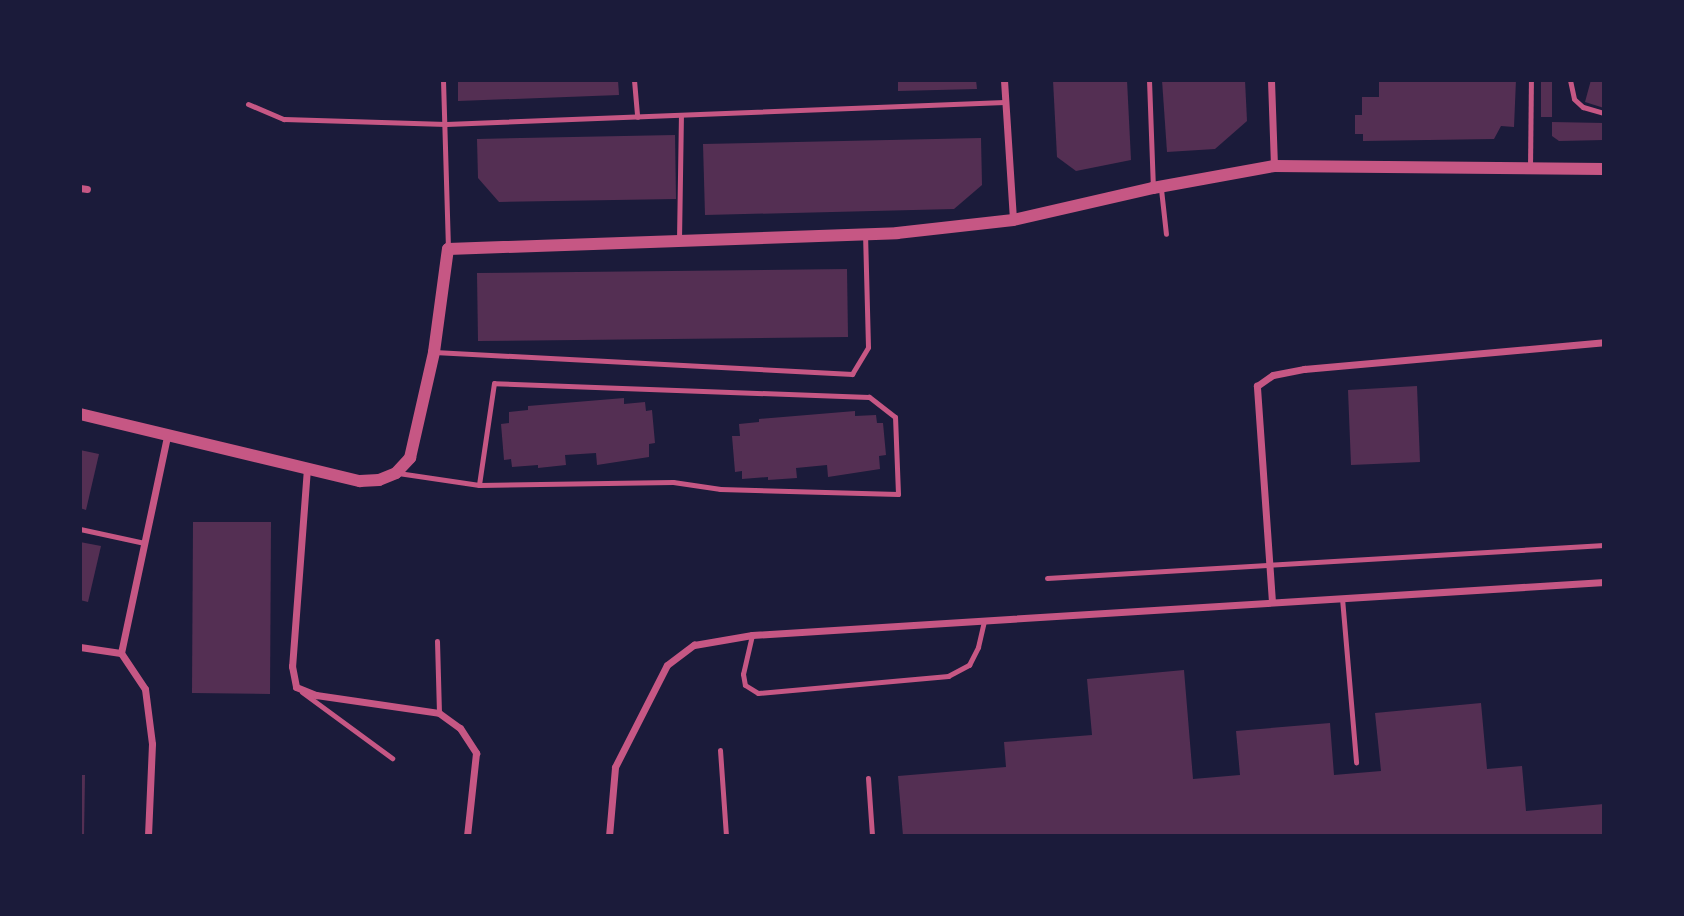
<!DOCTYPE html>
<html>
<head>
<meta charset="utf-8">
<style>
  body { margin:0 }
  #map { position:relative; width:1684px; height:916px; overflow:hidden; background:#1b1b3a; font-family:Commissioner,sans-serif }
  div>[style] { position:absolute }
  .building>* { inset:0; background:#542f53 }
  .service>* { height:5px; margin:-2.5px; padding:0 2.5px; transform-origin:2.5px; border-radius:2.5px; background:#c65784 }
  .minor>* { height:7px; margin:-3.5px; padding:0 3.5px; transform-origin:3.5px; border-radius:3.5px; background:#c65784 }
  .tertiary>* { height:12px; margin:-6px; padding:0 6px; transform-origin:6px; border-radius:6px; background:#c65784 }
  span { translate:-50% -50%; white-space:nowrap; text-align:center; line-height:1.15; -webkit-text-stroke:7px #1b1b3a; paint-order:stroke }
  .frame { position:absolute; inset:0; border:82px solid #1b1b3a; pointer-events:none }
</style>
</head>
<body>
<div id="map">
  <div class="building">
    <div style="clip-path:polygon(458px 80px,618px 80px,619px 95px,458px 101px)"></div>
    <div style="clip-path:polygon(898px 80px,976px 80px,977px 89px,898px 91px)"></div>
    <div style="clip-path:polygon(1053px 80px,1127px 80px,1131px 160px,1076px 171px,1057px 157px)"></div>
    <div style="clip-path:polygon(1162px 80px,1245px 80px,1247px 121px,1215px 149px,1167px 152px)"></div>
    <div style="clip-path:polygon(1379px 80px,1516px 80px,1514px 127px,1501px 126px,1494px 139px,1363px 141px,1363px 134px,1355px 134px,1355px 115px,1362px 115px,1362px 97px,1379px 97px)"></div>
    <div style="clip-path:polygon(1541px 80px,1552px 80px,1552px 117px,1541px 117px)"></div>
    <div style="clip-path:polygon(1591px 80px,1604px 80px,1604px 108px,1585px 102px)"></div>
    <div style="clip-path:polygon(1552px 122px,1604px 123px,1604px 140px,1559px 141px,1552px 136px)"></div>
    <div style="clip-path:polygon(675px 135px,676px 199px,499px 202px,478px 178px,477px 139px)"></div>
    <div style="clip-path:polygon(981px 138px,982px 185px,954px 209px,705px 215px,703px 144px)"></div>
    <div style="clip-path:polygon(847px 269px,848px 337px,478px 341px,477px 273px)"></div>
    <div style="clip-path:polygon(1417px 386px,1420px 462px,1351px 465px,1348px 390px)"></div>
    <div style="clip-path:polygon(624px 398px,624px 404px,645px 402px,646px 411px,652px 410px,655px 443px,649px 444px,649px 457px,597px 465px,596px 453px,565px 455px,566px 465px,538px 468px,538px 465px,512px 467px,511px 459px,504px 460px,501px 424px,509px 423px,509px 412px,528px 410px,528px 406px)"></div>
    <div style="clip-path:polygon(855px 411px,855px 416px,876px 415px,877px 423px,883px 423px,886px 455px,879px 456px,880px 469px,828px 477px,827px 465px,796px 468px,797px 478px,768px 480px,768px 477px,742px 479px,742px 471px,735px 472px,732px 436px,740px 436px,739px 424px,759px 422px,759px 419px)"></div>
    <div style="clip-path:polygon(80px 450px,99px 454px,86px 510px,80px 508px)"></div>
    <div style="clip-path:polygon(193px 522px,271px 522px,270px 694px,192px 693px)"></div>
    <div style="clip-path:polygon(80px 542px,101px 546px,88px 602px,80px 600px)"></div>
    <div style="clip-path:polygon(1184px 670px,1193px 779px,1240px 775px,1236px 731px,1330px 723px,1334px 775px,1381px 771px,1375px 713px,1481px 703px,1487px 769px,1522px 766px,1526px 811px,1604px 804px,1604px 836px,903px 836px,898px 776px,1006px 767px,1004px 742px,1092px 735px,1087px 679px)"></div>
    <div style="clip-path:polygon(80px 775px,85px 775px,84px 836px,80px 836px)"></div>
  </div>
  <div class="service">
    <div style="left:443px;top:80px;width:169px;rotate:88.3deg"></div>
    <div style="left:634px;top:80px;width:37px;rotate:85deg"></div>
    <div style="left:1149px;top:80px;width:108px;rotate:87.9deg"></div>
    <div style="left:1570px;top:80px;width:19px;rotate:78deg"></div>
    <div style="left:1574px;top:99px;width:12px;rotate:42deg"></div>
    <div style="left:1583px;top:107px;width:22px;rotate:16deg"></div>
    <div style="left:248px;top:104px;width:39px;rotate:23deg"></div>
    <div style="left:284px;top:119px;width:162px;rotate:1.8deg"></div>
    <div style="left:446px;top:124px;width:559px;rotate:-2.25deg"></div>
    <div style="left:1530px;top:169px;width:89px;rotate:-89.4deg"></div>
    <div style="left:1161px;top:189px;width:45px;rotate:83.7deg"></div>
    <div style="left:679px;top:240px;width:124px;rotate:-89.1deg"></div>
    <div style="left:434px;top:352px;width:419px;rotate:3deg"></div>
    <div style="left:852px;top:374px;width:31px;rotate:-59deg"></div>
    <div style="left:868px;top:347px;width:111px;rotate:-91.5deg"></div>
    <div style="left:398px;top:473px;width:82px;rotate:8.4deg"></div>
    <div style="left:479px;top:485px;width:194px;rotate:-0.9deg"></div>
    <div style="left:673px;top:482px;width:48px;rotate:8.5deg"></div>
    <div style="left:720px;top:489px;width:178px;rotate:1.6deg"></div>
    <div style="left:898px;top:494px;width:77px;rotate:-92.2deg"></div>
    <div style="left:895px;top:417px;width:33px;rotate:-142deg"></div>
    <div style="left:869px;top:397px;width:375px;rotate:-177.9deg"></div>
    <div style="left:494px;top:383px;width:103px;rotate:98.4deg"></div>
    <div style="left:80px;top:529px;width:66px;rotate:12.3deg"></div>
    <div style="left:1047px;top:578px;width:558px;rotate:-3.39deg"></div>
    <div style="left:1342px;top:598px;width:165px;rotate:85.1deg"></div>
    <div style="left:752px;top:635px;width:40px;rotate:103deg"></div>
    <div style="left:743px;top:674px;width:11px;rotate:80deg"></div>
    <div style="left:745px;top:685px;width:15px;rotate:32deg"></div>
    <div style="left:758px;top:693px;width:191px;rotate:-5.1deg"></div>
    <div style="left:948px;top:676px;width:24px;rotate:-28deg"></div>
    <div style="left:969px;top:665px;width:20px;rotate:-63deg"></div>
    <div style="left:978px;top:647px;width:27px;rotate:-77deg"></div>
    <div style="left:437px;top:641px;width:72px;rotate:88.4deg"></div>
    <div style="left:302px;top:692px;width:112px;rotate:36.3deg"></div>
    <div style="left:720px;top:750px;width:86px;rotate:86deg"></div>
    <div style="left:868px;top:778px;width:57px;rotate:86deg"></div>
  </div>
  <div class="minor">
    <div style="left:1004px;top:80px;width:140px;rotate:86.3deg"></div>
    <div style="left:1271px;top:80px;width:86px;rotate:88deg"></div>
    <div style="left:80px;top:188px;width:7px;rotate:8deg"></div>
    <div style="left:307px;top:468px;width:199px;rotate:94.3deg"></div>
    <div style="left:292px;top:666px;width:21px;rotate:79deg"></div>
    <div style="left:296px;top:687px;width:22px;rotate:22deg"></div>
    <div style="left:316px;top:695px;width:124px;rotate:8.3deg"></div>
    <div style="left:439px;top:713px;width:26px;rotate:36deg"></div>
    <div style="left:460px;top:728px;width:30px;rotate:57deg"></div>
    <div style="left:476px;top:753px;width:83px;rotate:96.2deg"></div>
    <div style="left:1272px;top:602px;width:217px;rotate:-94deg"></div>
    <div style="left:1257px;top:386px;width:19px;rotate:-35deg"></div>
    <div style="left:1273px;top:375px;width:32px;rotate:-11deg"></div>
    <div style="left:1304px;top:369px;width:301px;rotate:-5.1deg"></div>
    <div style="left:80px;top:647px;width:41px;rotate:8.3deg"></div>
    <div style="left:121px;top:653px;width:222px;rotate:-78deg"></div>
    <div style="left:121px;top:653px;width:43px;rotate:56.3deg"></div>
    <div style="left:145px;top:689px;width:55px;rotate:82.7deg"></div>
    <div style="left:152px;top:744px;width:92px;rotate:92.5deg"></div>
    <div style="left:609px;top:836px;width:69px;rotate:-85deg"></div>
    <div style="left:615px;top:767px;width:114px;rotate:-63deg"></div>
    <div style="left:667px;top:665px;width:34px;rotate:-37deg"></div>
    <div style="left:694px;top:645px;width:59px;rotate:-9.8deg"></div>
    <div style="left:752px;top:635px;width:854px;rotate:-3.56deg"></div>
  </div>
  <div class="tertiary">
    <div style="left:80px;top:414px;width:288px;rotate:13.5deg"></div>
    <div style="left:360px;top:481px;width:19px;rotate:-3deg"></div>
    <div style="left:379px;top:480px;width:18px;rotate:-22deg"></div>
    <div style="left:396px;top:473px;width:21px;rotate:-47deg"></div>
    <div style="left:410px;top:458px;width:109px;rotate:-77.2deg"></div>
    <div style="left:434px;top:352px;width:104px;rotate:-82.3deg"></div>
    <div style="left:448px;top:249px;width:449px;rotate:-2deg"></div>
    <div style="left:897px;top:233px;width:117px;rotate:-6.4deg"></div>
    <div style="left:1013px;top:220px;width:144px;rotate:-12.9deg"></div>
    <div style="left:1153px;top:188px;width:123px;rotate:-10.3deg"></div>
    <div style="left:1274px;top:166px;width:330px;rotate:0.5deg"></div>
  </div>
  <div class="frame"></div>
</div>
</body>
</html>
